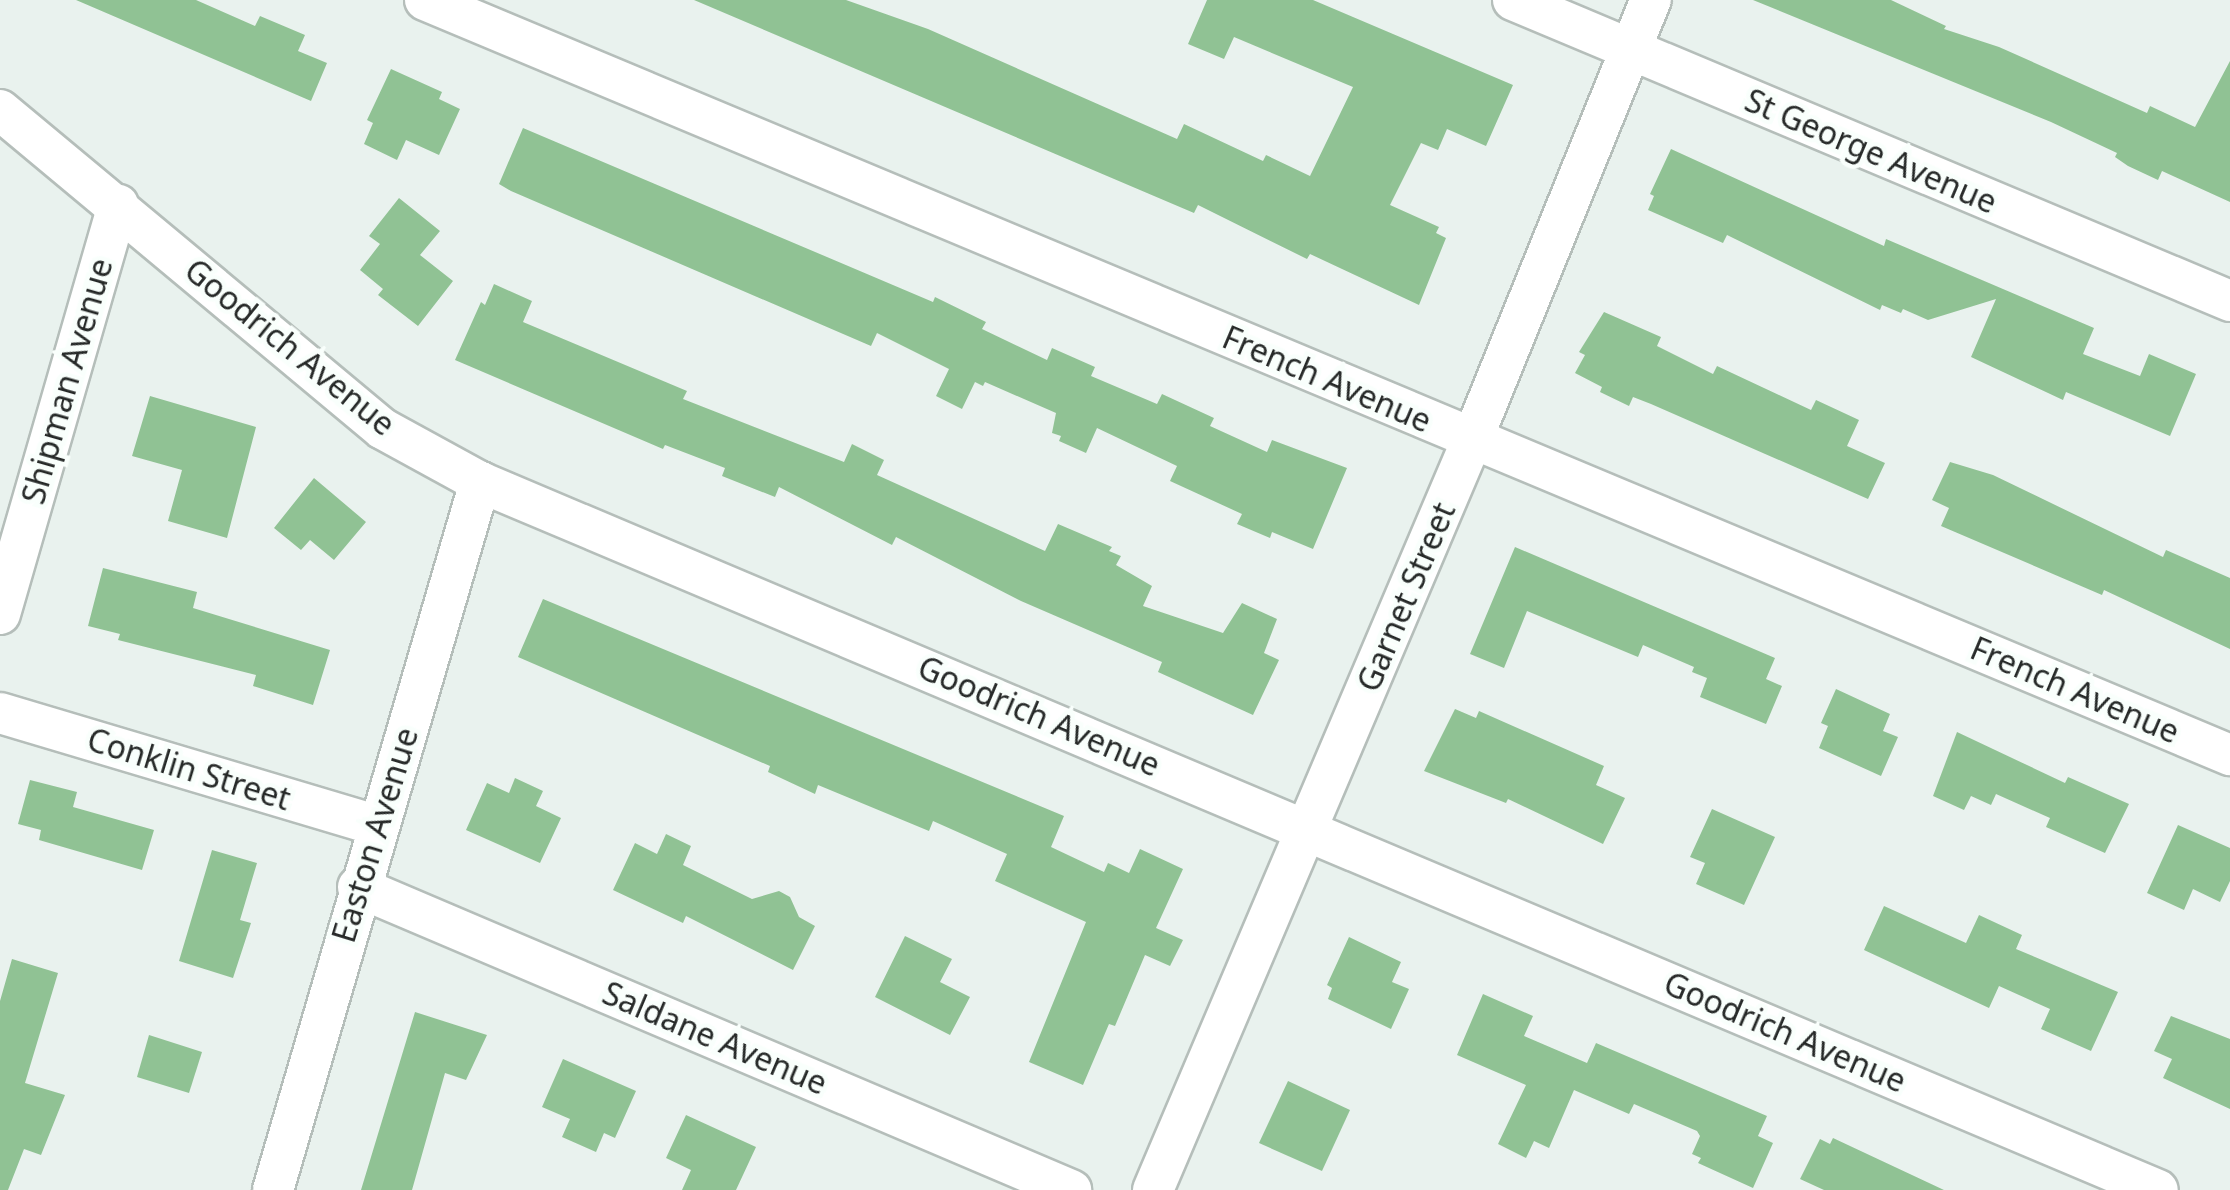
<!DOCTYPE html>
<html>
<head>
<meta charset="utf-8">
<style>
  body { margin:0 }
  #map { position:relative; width:2230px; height:1190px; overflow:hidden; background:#e9f2ee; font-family:"Noto Sans",sans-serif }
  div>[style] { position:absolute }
  .building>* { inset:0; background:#90c294 }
  .roads { filter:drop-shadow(2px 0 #b5beba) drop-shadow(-2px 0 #b5beba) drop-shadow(0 2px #b5beba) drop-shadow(0 -2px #b5beba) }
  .minor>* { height:40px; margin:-20px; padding:0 20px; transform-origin:20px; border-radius:20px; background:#fff }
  span { translate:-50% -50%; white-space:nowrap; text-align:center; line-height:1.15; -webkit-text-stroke:9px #f9fffc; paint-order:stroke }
  .street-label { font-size:32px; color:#262928 }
</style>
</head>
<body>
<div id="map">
  <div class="building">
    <div style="clip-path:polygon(76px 0,196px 0,255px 26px,260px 16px,305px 35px,298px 51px,327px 63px,311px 101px)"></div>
    <div style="clip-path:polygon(694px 0,846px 0,928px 29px,1177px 139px,1184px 124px,1263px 161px,1266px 155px,1310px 176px,1353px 87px,1234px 37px,1224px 59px,1188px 44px,1207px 0,1313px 0,1513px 85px,1486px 146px,1447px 129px,1438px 150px,1421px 143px,1390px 205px,1439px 227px,1436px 233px,1446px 238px,1419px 305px,1310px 254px,1307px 259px,1198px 205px,1194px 213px)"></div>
    <div style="clip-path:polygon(1753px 0,1891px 0,1946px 26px,1944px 29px,1999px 47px,2147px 113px,2150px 106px,2195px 127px,2230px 61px,2230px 202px,2162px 171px,2158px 180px,2128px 166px,2115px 157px,2117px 153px,2051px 122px)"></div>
    <div style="clip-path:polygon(391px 69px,442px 92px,439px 99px,460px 109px,439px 155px,406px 140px,397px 160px,364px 144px,373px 123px,367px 120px)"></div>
    <div style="clip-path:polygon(523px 128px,933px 302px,935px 297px,986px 322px,982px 329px,1047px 360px,1052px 348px,1095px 367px,1091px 376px,1157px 404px,1162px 394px,1214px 418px,1210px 426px,1267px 452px,1272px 440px,1347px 468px,1313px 549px,1272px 532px,1270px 538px,1237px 524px,1242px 514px,1170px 481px,1177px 466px,1097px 428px,1086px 453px,1059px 441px,1061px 436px,1052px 433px,1056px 413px,985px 382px,983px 386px,975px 382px,962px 409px,936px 396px,949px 369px,877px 333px,871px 346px,511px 191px,499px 184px)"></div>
    <div style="clip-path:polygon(1671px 149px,1884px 246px,1886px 239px,2094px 328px,2083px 354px,2140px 376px,2149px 354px,2196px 374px,2170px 436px,2066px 392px,2063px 400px,1971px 357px,1996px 299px,1928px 320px,1903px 309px,1901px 313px,1882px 305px,1880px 310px,1727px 235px,1723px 243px,1648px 210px,1654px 196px,1650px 194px)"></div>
    <div style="clip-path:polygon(399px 198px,440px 231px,420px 255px,453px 281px,418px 326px,378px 295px,383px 289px,360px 270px,380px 244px,369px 236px)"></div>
    <div style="clip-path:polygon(494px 284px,532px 301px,523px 322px,687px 391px,683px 399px,844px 462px,852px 444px,884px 460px,877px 475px,1045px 551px,1058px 524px,1112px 547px,1109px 551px,1121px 556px,1116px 565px,1152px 586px,1143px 606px,1223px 633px,1242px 603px,1277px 619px,1264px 653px,1279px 660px,1253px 715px,1158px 672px,1162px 662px,1021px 601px,896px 537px,892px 545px,779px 487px,775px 497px,722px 476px,725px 468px,665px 445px,663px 449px,455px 360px,481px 302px,485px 305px)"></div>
    <div style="clip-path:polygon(1604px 312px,1661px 337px,1657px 346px,1713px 374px,1717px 366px,1811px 410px,1816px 400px,1859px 420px,1847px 446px,1885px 463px,1868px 499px,1651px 404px,1633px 397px,1629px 406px,1600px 392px,1602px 387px,1575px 373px,1585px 355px,1579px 352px)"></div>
    <div style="clip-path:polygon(150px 396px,256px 427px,227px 538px,168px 521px,182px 470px,132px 456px)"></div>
    <div style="clip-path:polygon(1950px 462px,1993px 475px,2163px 557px,2166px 550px,2230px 578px,2230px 649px,2104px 590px,2102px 595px,1941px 526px,1949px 508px,1932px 500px)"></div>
    <div style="clip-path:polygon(314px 478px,366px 522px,334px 560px,310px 540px,301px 550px,274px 528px)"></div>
    <div style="clip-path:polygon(1515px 547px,1775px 658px,1766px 679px,1782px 686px,1766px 724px,1700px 697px,1707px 678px,1692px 672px,1694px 667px,1643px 645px,1638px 657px,1527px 611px,1504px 668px,1470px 654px)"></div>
    <div style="clip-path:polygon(103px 568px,197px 592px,193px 608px,330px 650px,313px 705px,253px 686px,256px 675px,118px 640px,120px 634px,88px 626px)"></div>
    <div style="clip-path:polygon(543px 599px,1064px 816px,1051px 847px,1104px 872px,1108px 863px,1129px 873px,1140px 849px,1183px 869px,1156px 928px,1183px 940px,1170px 966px,1145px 955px,1115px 1026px,1109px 1024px,1083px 1085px,1029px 1062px,1086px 922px,995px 881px,1007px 854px,933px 821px,929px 831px,818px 785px,815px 794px,768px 772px,770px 766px,518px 657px)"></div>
    <div style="clip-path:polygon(1836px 689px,1890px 714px,1883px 731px,1898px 737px,1881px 776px,1819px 748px,1828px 726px,1821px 723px)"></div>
    <div style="clip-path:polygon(1455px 709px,1476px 718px,1479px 711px,1604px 766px,1596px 785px,1625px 798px,1603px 844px,1508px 799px,1506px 803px,1424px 771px)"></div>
    <div style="clip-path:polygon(1957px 732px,2065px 783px,2068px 777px,2129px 804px,2105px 853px,2046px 827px,2050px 818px,1996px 794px,1991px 805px,1971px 796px,1964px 810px,1933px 796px)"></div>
    <div style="clip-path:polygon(515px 778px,543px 791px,536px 806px,561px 818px,540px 863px,466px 830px,487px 783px,509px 793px)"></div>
    <div style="clip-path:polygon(30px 780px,77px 792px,73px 807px,154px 830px,142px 870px,39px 840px,41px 830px,18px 824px)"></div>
    <div style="clip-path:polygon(1712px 809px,1775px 837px,1744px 905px,1696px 884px,1705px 863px,1690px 857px)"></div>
    <div style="clip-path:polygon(2178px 825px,2230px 848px,2230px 881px,2220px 902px,2193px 889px,2184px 910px,2147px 893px)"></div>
    <div style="clip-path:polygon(666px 834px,691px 846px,683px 865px,752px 899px,779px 891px,790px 897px,799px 917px,815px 926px,793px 970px,686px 916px,683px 923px,613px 890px,635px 843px,657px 854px)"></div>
    <div style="clip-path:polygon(212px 850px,257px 863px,240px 920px,251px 923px,233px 978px,179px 961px)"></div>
    <div style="clip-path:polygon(1884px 906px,1966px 943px,1979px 915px,2022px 935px,2016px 949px,2118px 992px,2091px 1051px,2041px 1029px,2050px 1009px,1999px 986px,1989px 1008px,1864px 950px)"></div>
    <div style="clip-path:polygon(905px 936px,952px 959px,940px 982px,970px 997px,950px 1035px,875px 997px)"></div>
    <div style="clip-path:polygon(1349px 937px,1401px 962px,1392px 982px,1409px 989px,1391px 1029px,1328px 999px,1332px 988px,1327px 985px)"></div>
    <div style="clip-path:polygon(12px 959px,58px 973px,25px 1083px,65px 1095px,41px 1155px,24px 1149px,8px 1190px,0 1190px,0 1001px)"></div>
    <div style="clip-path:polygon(1483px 994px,1533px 1016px,1524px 1036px,1587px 1063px,1596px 1043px,1767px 1116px,1758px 1136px,1773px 1143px,1753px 1188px,1698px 1163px,1701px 1158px,1692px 1154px,1700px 1136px,1697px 1131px,1634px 1104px,1629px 1114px,1574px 1090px,1549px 1148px,1534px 1141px,1526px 1158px,1498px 1144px,1526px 1085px,1457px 1055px)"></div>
    <div style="clip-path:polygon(415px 1012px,487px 1035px,466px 1080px,445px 1073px,412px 1190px,361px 1190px)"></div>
    <div style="clip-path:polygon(2171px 1016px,2230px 1039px,2230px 1109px,2163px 1078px,2172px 1059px,2154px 1051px)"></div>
    <div style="clip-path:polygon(149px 1035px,202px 1052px,189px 1093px,137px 1077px)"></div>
    <div style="clip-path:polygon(563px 1059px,636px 1091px,615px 1138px,604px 1133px,596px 1152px,562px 1137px,570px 1119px,542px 1107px)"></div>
    <div style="clip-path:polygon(1288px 1081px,1350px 1110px,1322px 1171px,1259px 1143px)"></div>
    <div style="clip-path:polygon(686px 1115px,756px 1147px,736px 1190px,682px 1190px,691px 1170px,666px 1158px)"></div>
    <div style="clip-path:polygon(1833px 1138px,1944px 1190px,1824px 1190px,1800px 1179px,1820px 1139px,1830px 1144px)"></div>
  </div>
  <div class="roads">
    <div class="minor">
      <div style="left:425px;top:0;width:1957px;rotate:22.7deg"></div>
      <div style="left:1513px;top:0;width:778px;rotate:22.77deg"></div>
      <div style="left:0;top:110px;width:498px;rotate:39.8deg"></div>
      <div style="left:383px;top:429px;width:111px;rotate:28.7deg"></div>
      <div style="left:480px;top:482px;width:1821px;rotate:22.88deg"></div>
      <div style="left:0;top:614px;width:426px;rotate:-73.9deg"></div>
      <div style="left:0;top:713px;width:395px;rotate:16.6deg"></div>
      <div style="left:358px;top:887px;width:775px;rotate:23.02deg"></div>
      <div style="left:273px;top:1190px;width:738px;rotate:-73.7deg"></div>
      <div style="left:1153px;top:1190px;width:815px;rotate:-66.96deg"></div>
      <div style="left:1472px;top:440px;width:475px;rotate:-67.9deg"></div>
    </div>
  </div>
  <div class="street-label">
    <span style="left:1871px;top:151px;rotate:23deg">St George Avenue</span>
    <span style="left:290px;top:347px;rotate:39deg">Goodrich Avenue</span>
    <span style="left:1327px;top:379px;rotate:23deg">French Avenue</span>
    <span style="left:67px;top:381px;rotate:-74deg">Shipman Avenue</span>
    <span style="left:1406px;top:597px;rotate:-67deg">Garnet Street</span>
    <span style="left:2075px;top:690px;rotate:23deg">French Avenue</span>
    <span style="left:1039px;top:716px;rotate:23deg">Goodrich Avenue</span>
    <span style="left:189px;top:769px;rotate:17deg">Conklin Street</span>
    <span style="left:375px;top:835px;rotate:-73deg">Easton Avenue</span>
    <span style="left:1785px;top:1032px;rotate:23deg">Goodrich Avenue</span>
    <span style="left:715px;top:1038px;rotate:23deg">Saldane Avenue</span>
  </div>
</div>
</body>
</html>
